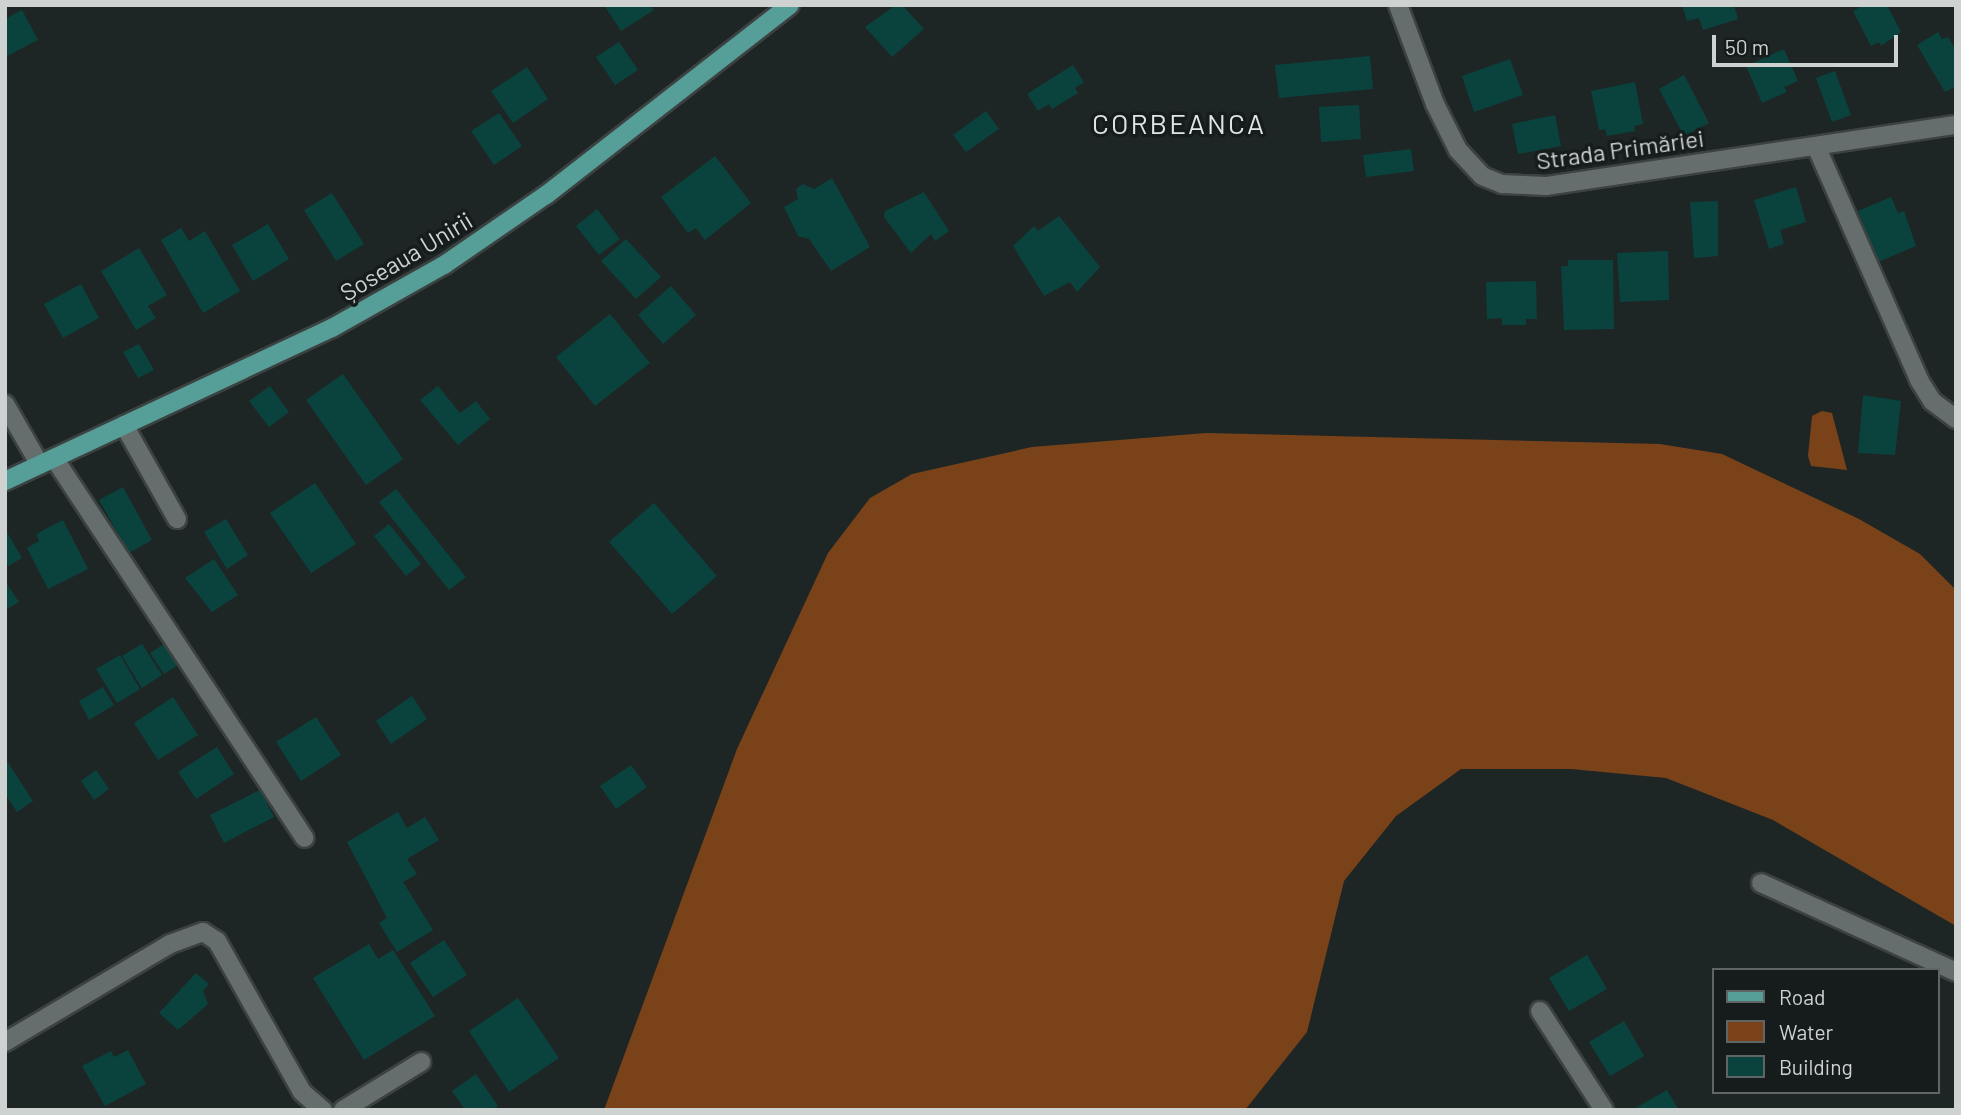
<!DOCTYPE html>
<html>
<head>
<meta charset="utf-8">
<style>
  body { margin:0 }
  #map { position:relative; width:1961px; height:1115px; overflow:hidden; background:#1e2625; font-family:Barlow,sans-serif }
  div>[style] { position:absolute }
  .water>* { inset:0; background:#794219 }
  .building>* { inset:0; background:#0a433e }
  .roads { filter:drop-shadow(2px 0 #3b4241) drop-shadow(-2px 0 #3b4241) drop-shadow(0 2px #3b4241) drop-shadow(0 -2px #3b4241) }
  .minor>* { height:18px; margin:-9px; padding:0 9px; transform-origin:9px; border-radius:9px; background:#666e6d }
  .major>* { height:18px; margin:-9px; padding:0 9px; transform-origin:9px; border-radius:9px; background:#569f98 }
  span { translate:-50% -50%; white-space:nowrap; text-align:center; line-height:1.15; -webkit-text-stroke:7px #151c1b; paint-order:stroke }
  .street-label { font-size:24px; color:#ced3d2 }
  .quarter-label { font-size:28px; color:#dce6e4; letter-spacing:2px }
  .frame { position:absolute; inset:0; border:7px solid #ced3d2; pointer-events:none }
  .legend { position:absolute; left:1712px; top:968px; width:228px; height:126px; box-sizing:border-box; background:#151c1b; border:2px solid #5f6564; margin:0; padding:9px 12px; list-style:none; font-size:21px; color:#ced3d2 }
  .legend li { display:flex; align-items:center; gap:14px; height:35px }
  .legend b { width:35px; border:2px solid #5f6564 }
  .scale { position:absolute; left:1712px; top:35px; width:186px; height:32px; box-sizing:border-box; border:4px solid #ced3d2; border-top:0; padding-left:9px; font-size:21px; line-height:24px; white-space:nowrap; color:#ced3d2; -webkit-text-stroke:5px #151c1b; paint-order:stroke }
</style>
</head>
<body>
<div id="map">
  <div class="water">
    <div style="clip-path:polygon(1822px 411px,1832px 413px,1847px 470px,1811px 466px,1808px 456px,1812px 416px)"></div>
    <div style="clip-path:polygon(1206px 433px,1660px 444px,1722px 454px,1859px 519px,1920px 554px,1956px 590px,1956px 926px,1773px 820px,1666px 778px,1571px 769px,1461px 769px,1396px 816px,1344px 881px,1307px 1032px,1245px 1110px,604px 1110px,737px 749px,828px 553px,870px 498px,912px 474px,1032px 447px)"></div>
  </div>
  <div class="building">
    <div style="clip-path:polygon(604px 5px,650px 5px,654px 10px,621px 31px)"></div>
    <div style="clip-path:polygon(896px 5px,902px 5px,924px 29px,892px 57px,865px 27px)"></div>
    <div style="clip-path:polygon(1682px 5px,1734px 5px,1738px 19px,1703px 30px,1699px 18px,1687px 21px)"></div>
    <div style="clip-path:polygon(1864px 5px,1887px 5px,1901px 32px,1881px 46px,1879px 42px,1871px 46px,1853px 11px)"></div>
    <div style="clip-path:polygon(22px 10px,38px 40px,5px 57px,5px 19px)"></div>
    <div style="clip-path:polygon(1938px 32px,1942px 39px,1948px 37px,1956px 50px,1956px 86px,1945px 92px,1917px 45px)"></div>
    <div style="clip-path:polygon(619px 42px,638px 70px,615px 85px,596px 57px)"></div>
    <div style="clip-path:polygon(1784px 49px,1798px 81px,1784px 87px,1787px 92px,1762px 103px,1746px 66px)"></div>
    <div style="clip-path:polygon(1370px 56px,1373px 89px,1279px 98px,1275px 65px)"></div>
    <div style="clip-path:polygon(1510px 59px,1523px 95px,1474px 112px,1462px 76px)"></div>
    <div style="clip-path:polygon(1073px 65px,1084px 82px,1075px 88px,1078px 93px,1052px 109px,1049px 104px,1038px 111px,1027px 94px)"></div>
    <div style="clip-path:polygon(527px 67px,548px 99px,513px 123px,491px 91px)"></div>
    <div style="clip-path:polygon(1835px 71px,1851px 115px,1832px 122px,1816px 78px)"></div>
    <div style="clip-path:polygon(1684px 75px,1709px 123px,1684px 136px,1659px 89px)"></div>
    <div style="clip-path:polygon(1635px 82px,1643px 124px,1634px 126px,1635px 131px,1607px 136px,1605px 129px,1599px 130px,1591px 91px)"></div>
    <div style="clip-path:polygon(1359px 105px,1361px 139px,1321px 142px,1319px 107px)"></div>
    <div style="clip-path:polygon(986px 111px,999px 129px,966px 152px,953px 135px)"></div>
    <div style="clip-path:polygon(499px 113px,522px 146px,494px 165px,471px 131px)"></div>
    <div style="clip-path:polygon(1555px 115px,1561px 146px,1518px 154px,1512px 124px)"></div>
    <div style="clip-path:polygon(1411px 149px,1414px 171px,1366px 177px,1363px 155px)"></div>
    <div style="clip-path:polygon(715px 156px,751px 203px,705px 240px,696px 228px,688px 233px,661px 197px)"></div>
    <div style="clip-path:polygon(832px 178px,870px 247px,831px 271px,809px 239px,798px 236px,784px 207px,798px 199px,796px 189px,803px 184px,814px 189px)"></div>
    <div style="clip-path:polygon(1796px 187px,1806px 222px,1780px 230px,1784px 244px,1769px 249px,1754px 200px)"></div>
    <div style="clip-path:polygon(924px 192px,949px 231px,935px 241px,931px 234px,911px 253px,884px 217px,885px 211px)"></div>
    <div style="clip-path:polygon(332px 193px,364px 244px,336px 261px,304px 210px)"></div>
    <div style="clip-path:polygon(1891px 197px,1898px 213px,1904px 211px,1916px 246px,1878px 262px,1858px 211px)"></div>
    <div style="clip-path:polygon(1718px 201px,1718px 256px,1694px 258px,1690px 202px)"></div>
    <div style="clip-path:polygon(597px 209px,620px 239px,599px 255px,576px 226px)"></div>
    <div style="clip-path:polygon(1059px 216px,1100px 267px,1077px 292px,1070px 282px,1044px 296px,1013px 246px,1034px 226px,1038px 231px)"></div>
    <div style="clip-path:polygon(268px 224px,289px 259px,253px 281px,232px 245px)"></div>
    <div style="clip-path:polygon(181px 228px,189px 241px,205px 231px,240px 291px,203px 313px,161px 240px)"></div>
    <div style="clip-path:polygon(626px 239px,661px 277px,636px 299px,601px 261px)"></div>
    <div style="clip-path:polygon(139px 248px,167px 295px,148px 306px,156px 318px,136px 330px,101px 271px)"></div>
    <div style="clip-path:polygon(1668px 251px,1669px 300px,1620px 302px,1617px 253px)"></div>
    <div style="clip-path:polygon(1568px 260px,1613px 260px,1614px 329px,1564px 330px,1561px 266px,1568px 266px)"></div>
    <div style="clip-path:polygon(1536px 281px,1537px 319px,1526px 319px,1526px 325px,1502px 325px,1502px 318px,1487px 319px,1486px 282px)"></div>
    <div style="clip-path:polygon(81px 284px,99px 318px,63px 338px,44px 304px)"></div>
    <div style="clip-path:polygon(671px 286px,696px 315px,663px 344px,638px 315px)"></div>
    <div style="clip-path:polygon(610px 314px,650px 363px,595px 406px,556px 357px)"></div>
    <div style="clip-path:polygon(139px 344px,154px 370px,138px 378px,123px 352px)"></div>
    <div style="clip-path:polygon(343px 374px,403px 459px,366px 485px,306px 400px)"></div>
    <div style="clip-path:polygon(270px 386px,289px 412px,269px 427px,249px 401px)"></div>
    <div style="clip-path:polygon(438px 386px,460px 413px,476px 401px,490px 419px,458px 445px,420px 400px)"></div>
    <div style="clip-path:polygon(1863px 395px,1901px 401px,1895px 455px,1858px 453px)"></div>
    <div style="clip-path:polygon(315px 483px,356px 544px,311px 573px,270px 513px)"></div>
    <div style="clip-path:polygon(123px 487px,152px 540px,129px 553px,99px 500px)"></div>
    <div style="clip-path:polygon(396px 489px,466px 577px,449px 590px,379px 502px)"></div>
    <div style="clip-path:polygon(654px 503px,717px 576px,672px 614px,609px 542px)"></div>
    <div style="clip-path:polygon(226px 519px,248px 555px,227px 569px,204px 532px)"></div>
    <div style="clip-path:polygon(63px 520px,88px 569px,48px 589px,27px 548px,39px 541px,36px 534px)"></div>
    <div style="clip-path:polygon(389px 524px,421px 564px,406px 576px,374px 536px)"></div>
    <div style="clip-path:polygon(5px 529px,22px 558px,8px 566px,5px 561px)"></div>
    <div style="clip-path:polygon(214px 559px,238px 595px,212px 612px,185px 578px)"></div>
    <div style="clip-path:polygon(5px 581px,19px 602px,5px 610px)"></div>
    <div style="clip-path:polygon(167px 642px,181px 663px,164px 674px,150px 653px)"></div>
    <div style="clip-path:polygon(142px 644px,162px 675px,142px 688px,122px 656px)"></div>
    <div style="clip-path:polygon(120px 655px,140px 689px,117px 703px,96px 669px)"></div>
    <div style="clip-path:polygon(103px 687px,114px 705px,89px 720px,79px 701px)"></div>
    <div style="clip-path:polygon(412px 696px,427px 719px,391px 744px,376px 721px)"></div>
    <div style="clip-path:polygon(173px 697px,198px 735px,158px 760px,134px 723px)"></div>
    <div style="clip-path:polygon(316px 717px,341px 755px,301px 781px,276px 742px)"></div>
    <div style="clip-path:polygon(217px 747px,234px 774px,196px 799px,178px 772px)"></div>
    <div style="clip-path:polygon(5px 758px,33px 801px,17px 812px,5px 794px)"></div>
    <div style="clip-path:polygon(631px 765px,647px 787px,616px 809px,600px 786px)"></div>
    <div style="clip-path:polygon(96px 770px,109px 789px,94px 800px,81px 781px)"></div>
    <div style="clip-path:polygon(260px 790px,274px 817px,224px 843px,210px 815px)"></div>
    <div style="clip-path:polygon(398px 812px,407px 828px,425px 817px,439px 840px,407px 859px,417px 874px,403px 882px,433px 930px,397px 952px,379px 923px,387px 918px,347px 842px)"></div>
    <div style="clip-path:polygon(444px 940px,467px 975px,433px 997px,410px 963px)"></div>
    <div style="clip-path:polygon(369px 944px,378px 959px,393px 950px,435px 1016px,364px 1060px,313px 978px)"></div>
    <div style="clip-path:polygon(1587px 955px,1607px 989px,1569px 1011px,1549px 978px)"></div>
    <div style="clip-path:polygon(196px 973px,209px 984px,203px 991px,208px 1004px,178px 1030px,159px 1013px)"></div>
    <div style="clip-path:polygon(518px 998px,559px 1058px,509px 1092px,469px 1031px)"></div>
    <div style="clip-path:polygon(1624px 1021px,1644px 1056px,1610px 1076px,1589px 1042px)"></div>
    <div style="clip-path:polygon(128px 1050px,146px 1084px,105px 1106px,82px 1066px,111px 1051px,114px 1057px)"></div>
    <div style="clip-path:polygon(476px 1074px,498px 1106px,492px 1110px,465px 1110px,452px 1091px)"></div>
    <div style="clip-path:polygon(1667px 1090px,1679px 1110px,1632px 1110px)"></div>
  </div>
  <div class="roads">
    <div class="minor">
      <div style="left:1398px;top:5px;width:106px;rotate:69.5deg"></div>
      <div style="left:1435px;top:104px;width:51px;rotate:63.4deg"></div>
      <div style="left:1458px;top:150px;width:35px;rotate:47deg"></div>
      <div style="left:1482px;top:176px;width:22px;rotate:22deg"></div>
      <div style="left:1502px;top:184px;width:44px;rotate:2.6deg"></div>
      <div style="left:1546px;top:186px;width:415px;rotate:-8.5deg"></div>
      <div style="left:1816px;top:146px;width:256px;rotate:66.2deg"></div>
      <div style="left:1919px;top:380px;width:25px;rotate:58deg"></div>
      <div style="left:1932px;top:401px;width:30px;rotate:37deg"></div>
      <div style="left:5px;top:404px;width:70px;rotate:60.2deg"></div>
      <div style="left:124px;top:425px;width:108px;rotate:60.6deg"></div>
      <div style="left:54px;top:458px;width:455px;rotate:56.6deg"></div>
      <div style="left:1761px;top:883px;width:214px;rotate:24.5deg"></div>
      <div style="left:1540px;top:1011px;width:118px;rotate:57.1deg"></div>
      <div style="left:5px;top:1042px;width:192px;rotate:-30.7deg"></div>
      <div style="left:170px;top:944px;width:35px;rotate:-20deg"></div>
      <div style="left:203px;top:932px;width:17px;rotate:33deg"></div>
      <div style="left:217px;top:941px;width:173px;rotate:60.6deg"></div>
      <div style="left:302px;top:1092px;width:28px;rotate:41deg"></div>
      <div style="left:343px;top:1110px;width:92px;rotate:-31.6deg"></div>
    </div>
    <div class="major">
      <div style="left:5px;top:481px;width:361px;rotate:-25.1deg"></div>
      <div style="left:332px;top:328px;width:129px;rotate:-29.4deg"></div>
      <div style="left:444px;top:265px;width:124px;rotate:-34.5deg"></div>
      <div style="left:546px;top:195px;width:309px;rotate:-37.9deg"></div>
    </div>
  </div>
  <div class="street-label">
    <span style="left:1620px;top:149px;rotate:-8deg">Strada Primăriei</span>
    <span style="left:406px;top:256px;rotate:-31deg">Șoseaua Unirii</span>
  </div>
  <div class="quarter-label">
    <span style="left:1179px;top:123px">CORBEANCA</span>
  </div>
  <div class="frame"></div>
  <ul class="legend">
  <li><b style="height:9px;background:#569f98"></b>Road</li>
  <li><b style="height:19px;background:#794219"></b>Water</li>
  <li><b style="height:19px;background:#0a433e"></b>Building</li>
  </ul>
  <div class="scale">50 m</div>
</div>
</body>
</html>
